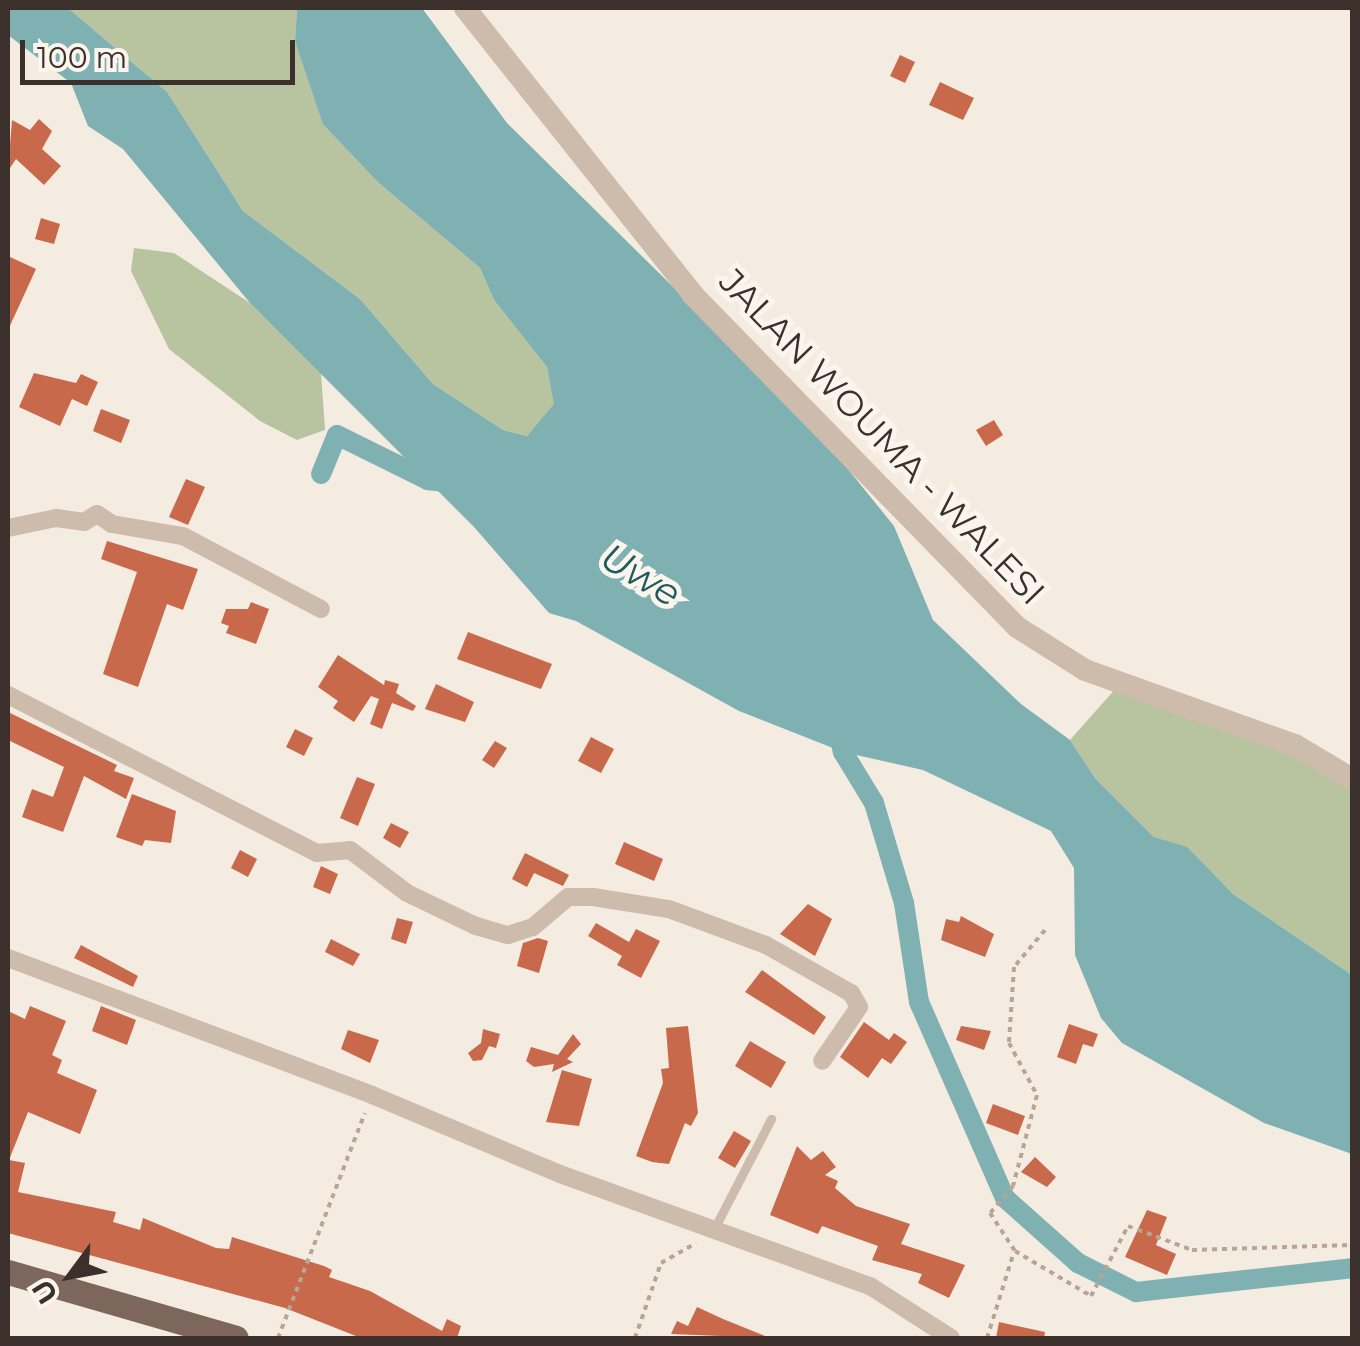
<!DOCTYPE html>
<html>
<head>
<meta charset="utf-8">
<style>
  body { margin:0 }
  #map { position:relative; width:1360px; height:1346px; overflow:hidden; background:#f4ebe1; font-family:Montserrat,sans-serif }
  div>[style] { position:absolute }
  .green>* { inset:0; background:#b8c4a0 }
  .water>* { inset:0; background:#7fb0b2 }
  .canal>* { height:20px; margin:-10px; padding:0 10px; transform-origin:10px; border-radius:10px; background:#7fb0b2 }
  .building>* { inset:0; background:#c8694b }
  .path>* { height:4px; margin-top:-2px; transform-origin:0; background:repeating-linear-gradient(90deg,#b9a596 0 5px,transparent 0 10px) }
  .service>* { height:9px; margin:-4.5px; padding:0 4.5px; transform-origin:4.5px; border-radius:4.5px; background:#cdbbac }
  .minor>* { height:18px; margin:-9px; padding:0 9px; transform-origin:9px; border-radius:9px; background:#cdbbac }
  .tertiary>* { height:22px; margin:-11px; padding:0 11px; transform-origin:11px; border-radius:11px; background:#cdbbac }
  .primary>* { height:25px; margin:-12.5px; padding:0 12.5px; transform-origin:12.5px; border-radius:12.5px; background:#7d675c }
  span { translate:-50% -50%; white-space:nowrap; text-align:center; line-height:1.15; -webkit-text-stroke:10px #fbf5ee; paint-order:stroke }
  .street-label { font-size:35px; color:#3b302b }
  .water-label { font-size:38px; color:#1f5a5e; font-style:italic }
  .frame { position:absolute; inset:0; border:10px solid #3b302b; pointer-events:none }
  .north { position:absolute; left:20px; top:1226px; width:100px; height:100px; -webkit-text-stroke:8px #fbf5ee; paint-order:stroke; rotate:238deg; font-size:28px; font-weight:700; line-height:40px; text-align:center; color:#3b302b }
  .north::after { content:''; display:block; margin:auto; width:35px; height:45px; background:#3b302b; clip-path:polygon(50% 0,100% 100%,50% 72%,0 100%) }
  .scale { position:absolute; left:20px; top:40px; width:275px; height:45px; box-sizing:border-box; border:5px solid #3b302b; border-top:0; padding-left:12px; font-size:30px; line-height:35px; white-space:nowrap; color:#3b302b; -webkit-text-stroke:8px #fbf5ee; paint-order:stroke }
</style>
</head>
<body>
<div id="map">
  <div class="green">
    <div style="clip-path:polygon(68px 8px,297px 8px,295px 42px,380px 184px,480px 268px,494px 300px,547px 367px,555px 404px,527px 436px,503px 430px,433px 384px,360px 299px,243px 211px,167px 92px)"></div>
    <div style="clip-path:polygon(134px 248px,174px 253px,250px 303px,321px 373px,325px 430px,297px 440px,260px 421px,169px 349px,131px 271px)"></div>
    <div style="clip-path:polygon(1117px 687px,1352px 777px,1352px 975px,1233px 894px,1187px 848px,1154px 837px,1095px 778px,1070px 740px)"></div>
  </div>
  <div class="water">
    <div style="clip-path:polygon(8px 8px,68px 8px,167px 92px,243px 211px,360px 299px,433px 384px,503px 430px,527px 436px,554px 404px,547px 367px,494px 300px,480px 268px,380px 184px,323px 124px,295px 41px,297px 8px,422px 8px,507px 123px,809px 421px,894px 526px,933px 620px,1021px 704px,1070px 740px,1095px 778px,1154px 837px,1187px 847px,1233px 894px,1352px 975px,1352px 1154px,1264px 1123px,1122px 1043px,1101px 1018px,1075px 955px,1074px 868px,1051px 831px,923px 770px,843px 752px,739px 711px,576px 621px,549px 613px,474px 527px,250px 303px,123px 149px,88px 126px,71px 83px,8px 35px)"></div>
  </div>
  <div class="canal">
    <div style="left:321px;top:474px;width:42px;rotate:-67.7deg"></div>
    <div style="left:337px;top:435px;width:102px;rotate:26.3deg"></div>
    <div style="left:428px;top:480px;width:24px;rotate:7deg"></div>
    <div style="left:838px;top:729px;width:24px;rotate:78deg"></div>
    <div style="left:843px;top:752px;width:60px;rotate:58.7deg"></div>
    <div style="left:874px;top:803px;width:104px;rotate:73.3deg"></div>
    <div style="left:904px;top:903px;width:100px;rotate:81.4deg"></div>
    <div style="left:919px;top:1002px;width:214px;rotate:66.3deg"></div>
    <div style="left:1005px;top:1198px;width:98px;rotate:41.7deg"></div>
    <div style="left:1078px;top:1263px;width:65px;rotate:26.6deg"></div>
    <div style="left:1136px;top:1292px;width:217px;rotate:-6.3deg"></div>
  </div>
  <div class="building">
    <div style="clip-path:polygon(900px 55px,915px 62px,905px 83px,890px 76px)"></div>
    <div style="clip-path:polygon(940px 82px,974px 98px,963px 120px,929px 105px)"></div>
    <div style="clip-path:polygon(39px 119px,52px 131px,42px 149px,61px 166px,44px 185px,16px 159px,8px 171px,12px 120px,30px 130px)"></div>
    <div style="clip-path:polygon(41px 218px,60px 224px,54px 244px,35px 239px)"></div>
    <div style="clip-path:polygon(8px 256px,36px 269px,8px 330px)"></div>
    <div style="clip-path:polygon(34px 373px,76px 383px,81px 374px,98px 382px,87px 406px,72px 399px,60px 426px,19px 407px)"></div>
    <div style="clip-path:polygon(101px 409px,130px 420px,121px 443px,93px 431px)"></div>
    <div style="clip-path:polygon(994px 420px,1003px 435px,986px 446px,976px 430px)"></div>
    <div style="clip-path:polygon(186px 479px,205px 487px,188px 525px,169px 517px)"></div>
    <div style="clip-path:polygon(107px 541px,198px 569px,183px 610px,167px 604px,138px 687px,103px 674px,137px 572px,101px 559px)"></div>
    <div style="clip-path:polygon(251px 602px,269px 609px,256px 644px,226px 633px,229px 626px,221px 623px,226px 609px,248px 609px)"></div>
    <div style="clip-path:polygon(468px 632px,552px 664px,541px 689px,457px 659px)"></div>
    <div style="clip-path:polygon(338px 655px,384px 685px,385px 680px,399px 684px,396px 693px,416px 706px,413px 711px,392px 703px,382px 729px,370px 724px,379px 699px,371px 696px,354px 722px,333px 708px,338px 701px,318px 687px)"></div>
    <div style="clip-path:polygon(436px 684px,474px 702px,465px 722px,425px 709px)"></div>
    <div style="clip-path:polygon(8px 712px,117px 765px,114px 771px,134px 778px,126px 799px,84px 776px,63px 832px,22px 817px,32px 789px,53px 797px,64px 767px,8px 740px)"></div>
    <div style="clip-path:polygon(295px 729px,313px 738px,304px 756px,286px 747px)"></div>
    <div style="clip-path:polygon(591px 737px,614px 749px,601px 773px,578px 761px)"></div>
    <div style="clip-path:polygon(495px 741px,507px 748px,494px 768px,482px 760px)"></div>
    <div style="clip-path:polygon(357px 777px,375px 784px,358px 826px,340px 818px)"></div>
    <div style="clip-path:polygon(132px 794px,176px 811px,171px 843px,145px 840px,142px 846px,116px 837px)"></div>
    <div style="clip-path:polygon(391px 823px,409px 832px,400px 848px,383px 838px)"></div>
    <div style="clip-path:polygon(624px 842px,663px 859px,654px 881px,615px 864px)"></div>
    <div style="clip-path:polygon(240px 850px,257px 859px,248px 877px,231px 868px)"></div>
    <div style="clip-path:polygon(525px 853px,569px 875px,563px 886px,534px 873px,527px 887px,512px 879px)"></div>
    <div style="clip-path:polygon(321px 866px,338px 874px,330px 894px,313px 887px)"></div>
    <div style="clip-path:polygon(808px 904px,832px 919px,815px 956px,780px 934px)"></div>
    <div style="clip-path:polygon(961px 916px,994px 934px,985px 957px,941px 940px,946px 919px,959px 922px)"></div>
    <div style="clip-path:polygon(397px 918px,413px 922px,406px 944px,391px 939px)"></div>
    <div style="clip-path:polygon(596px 923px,629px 942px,636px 929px,660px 941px,641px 978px,617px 965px,622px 956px,588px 936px)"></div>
    <div style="clip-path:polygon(538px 938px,548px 941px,539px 973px,517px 966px,523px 943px)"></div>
    <div style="clip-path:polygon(331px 939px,360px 954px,353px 966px,325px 952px)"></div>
    <div style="clip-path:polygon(81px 945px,138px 976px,133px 987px,74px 958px)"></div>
    <div style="clip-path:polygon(762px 970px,826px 1017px,814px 1035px,745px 992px)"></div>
    <div style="clip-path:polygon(30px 1006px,66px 1021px,52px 1055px,62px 1060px,57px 1073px,97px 1090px,80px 1134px,28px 1112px,9px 1160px,25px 1163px,18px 1192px,116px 1212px,113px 1222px,140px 1230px,143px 1218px,216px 1248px,229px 1249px,232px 1237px,324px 1266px,332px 1270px,329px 1277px,370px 1291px,442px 1331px,447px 1319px,461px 1326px,457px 1338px,361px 1338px,285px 1308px,8px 1233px,8px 1011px,25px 1019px)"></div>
    <div style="clip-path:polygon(101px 1006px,136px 1020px,127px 1045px,92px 1031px)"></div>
    <div style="clip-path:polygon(864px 1022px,889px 1040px,894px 1033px,907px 1042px,891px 1064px,882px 1058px,868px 1078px,840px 1057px)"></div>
    <div style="clip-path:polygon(1069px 1024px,1098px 1034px,1093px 1047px,1083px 1044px,1076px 1064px,1057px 1057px)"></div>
    <div style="clip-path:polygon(688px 1026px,698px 1113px,691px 1126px,685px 1123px,669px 1164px,652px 1162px,636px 1156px,663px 1083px,661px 1069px,669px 1068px,666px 1028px)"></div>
    <div style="clip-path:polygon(961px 1026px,991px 1031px,984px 1050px,956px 1040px)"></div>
    <div style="clip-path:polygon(483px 1029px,500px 1034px,496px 1048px,489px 1046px,482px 1060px,473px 1061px,468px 1053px,481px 1043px)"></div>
    <div style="clip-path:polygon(348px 1030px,379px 1040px,370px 1063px,341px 1049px)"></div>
    <div style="clip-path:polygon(573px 1034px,581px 1044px,567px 1059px,573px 1062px,552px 1072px,554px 1064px,534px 1067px,526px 1061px,531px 1047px,558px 1055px)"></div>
    <div style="clip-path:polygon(750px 1041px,786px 1062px,771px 1088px,735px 1066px)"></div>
    <div style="clip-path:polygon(562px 1070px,592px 1079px,579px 1126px,546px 1122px)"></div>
    <div style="clip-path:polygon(993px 1104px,1025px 1116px,1018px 1135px,986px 1123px)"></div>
    <div style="clip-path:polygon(734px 1131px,751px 1141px,735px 1168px,718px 1158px)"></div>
    <div style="clip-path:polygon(797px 1146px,811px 1160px,823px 1151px,836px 1167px,825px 1175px,838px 1181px,835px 1188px,856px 1206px,910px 1224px,901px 1244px,965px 1265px,949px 1298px,918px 1283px,922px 1274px,872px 1260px,878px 1246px,822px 1226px,818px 1234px,770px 1215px)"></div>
    <div style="clip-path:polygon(1035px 1157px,1056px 1177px,1047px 1187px,1021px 1172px)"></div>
    <div style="clip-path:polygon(1147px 1210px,1167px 1217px,1156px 1245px,1176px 1254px,1167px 1275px,1125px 1257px)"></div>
    <div style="clip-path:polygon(697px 1307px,723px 1319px,770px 1338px,671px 1334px,677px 1321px,688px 1326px)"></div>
    <div style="clip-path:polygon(999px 1322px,1045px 1332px,1044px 1338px,996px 1338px)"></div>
  </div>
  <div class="path">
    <div style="left:1045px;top:930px;width:48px;rotate:130deg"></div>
    <div style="left:1014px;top:967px;width:76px;rotate:93.8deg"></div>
    <div style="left:1009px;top:1043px;width:59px;rotate:61.7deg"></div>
    <div style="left:1037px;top:1095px;width:94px;rotate:104.8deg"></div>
    <div style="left:1013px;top:1186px;width:35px;rotate:130deg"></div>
    <div style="left:990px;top:1213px;width:45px;rotate:56.7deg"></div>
    <div style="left:1015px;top:1251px;width:88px;rotate:30.6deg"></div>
    <div style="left:1091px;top:1296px;width:79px;rotate:-62.1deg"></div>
    <div style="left:1128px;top:1226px;width:68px;rotate:20.6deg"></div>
    <div style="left:1192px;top:1250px;width:160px;rotate:-1.8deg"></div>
    <div style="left:278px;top:1338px;width:241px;rotate:-68.9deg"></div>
    <div style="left:635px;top:1338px;width:79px;rotate:-70.9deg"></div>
    <div style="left:661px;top:1263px;width:40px;rotate:-29.7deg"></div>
    <div style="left:987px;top:1338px;width:90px;rotate:-72.6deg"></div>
  </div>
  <div class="service">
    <div style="left:715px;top:1227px;width:122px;rotate:-62.6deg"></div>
  </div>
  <div class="minor">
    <div style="left:8px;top:528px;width:49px;rotate:-11.8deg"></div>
    <div style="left:56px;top:518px;width:28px;rotate:8deg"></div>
    <div style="left:84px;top:522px;width:15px;rotate:-32deg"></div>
    <div style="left:97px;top:514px;width:18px;rotate:34deg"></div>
    <div style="left:112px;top:524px;width:72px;rotate:9.6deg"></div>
    <div style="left:183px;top:536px;width:156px;rotate:27.9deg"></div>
    <div style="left:8px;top:695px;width:347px;rotate:27.1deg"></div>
    <div style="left:317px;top:853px;width:33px;rotate:-5deg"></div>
    <div style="left:350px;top:850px;width:71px;rotate:37deg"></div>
    <div style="left:407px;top:893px;width:76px;rotate:25.6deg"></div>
    <div style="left:476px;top:926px;width:33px;rotate:16deg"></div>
    <div style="left:508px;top:935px;width:26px;rotate:-18deg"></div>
    <div style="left:533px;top:927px;width:46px;rotate:-40.6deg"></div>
    <div style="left:568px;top:897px;width:25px"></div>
    <div style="left:593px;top:897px;width:77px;rotate:9deg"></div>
    <div style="left:669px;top:909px;width:103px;rotate:20.4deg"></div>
    <div style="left:766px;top:945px;width:98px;rotate:29.5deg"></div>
    <div style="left:851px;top:993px;width:16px;rotate:60deg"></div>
    <div style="left:859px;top:1007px;width:65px;rotate:124.4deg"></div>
    <div style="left:8px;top:958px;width:389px;rotate:20.6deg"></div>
    <div style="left:372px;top:1095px;width:204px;rotate:22.8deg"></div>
    <div style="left:560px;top:1174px;width:330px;rotate:19.9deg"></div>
    <div style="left:870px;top:1286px;width:96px;rotate:32.7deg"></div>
  </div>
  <div class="tertiary">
    <div style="left:465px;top:8px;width:367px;rotate:51.5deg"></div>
    <div style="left:693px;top:295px;width:464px;rotate:45.7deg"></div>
    <div style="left:1017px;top:627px;width:80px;rotate:32.3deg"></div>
    <div style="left:1085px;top:670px;width:223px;rotate:19.7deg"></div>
    <div style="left:1295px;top:745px;width:66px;rotate:30.8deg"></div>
  </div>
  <div class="primary">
    <div style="left:8px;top:1272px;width:237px;rotate:16.1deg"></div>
  </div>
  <div class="street-label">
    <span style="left:882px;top:437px;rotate:46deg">JALAN WOUMA - WALESI</span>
  </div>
  <div class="water-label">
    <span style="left:641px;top:575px;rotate:31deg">Uwe</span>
  </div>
  <div class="frame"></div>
  <div class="north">U</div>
  <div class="scale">100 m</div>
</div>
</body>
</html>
